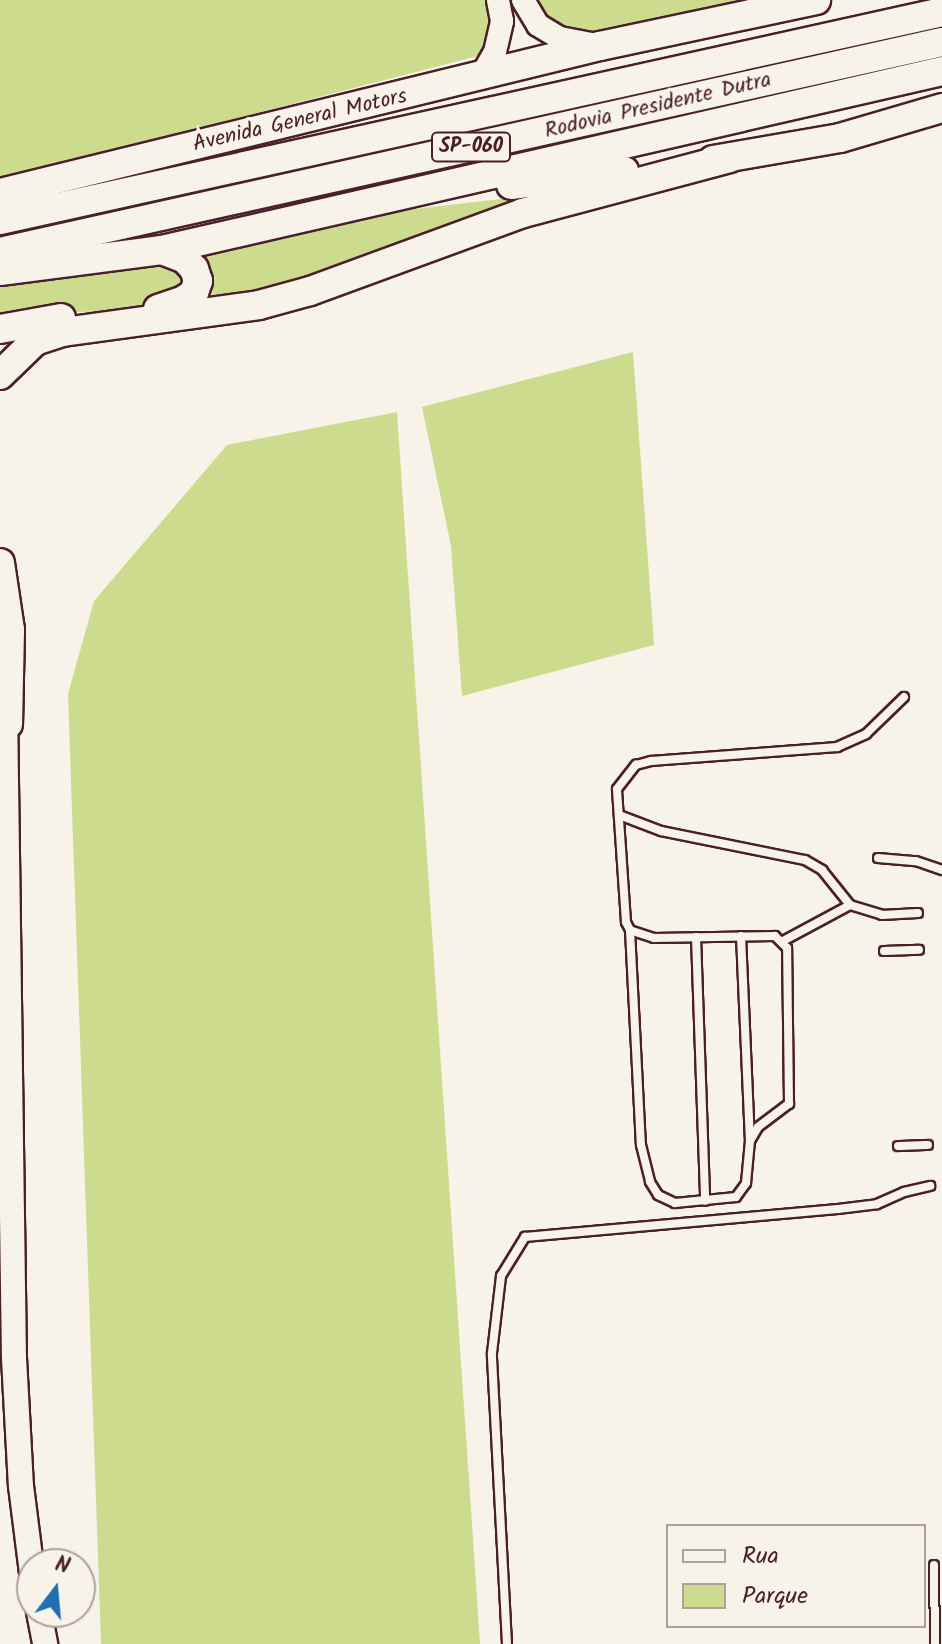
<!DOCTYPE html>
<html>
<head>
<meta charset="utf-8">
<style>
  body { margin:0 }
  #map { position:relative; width:942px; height:1644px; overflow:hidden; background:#f7f3e8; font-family:Kalam,sans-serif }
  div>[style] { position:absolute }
  .green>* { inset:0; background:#cddb8f }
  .roads { filter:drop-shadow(2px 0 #4a1f2b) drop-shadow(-2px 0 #4a1f2b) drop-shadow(0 2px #4a1f2b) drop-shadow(0 -2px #4a1f2b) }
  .service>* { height:8px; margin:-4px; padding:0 4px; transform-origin:4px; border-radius:4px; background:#f7f3e8 }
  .secondary>* { height:22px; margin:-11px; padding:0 11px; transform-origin:11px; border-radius:11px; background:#f7f3e8 }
  .primary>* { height:24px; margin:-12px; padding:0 12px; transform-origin:12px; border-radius:12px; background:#f7f3e8 }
  .motorway>* { height:28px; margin:-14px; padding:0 14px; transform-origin:14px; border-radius:14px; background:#f7f3e8 }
  span { translate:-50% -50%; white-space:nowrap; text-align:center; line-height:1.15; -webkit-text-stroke:7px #f7f3e8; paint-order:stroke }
  .shield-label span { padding:2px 6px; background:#f7f3e8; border:2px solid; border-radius:6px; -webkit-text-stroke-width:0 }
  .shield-label { font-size:20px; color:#4a1f2b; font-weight:700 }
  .street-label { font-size:22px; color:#4a1f2b }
  .legend { position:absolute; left:666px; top:1524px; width:260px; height:104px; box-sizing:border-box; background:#f7f3e8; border:2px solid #b29e9c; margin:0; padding:10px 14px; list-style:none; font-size:24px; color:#4a1f2b }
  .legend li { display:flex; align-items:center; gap:16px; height:40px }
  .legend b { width:40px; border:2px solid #b29e9c }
  .north { position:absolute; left:16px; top:1548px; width:80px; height:80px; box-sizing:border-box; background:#f7f3e8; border:2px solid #b29e9c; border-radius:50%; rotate:16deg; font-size:22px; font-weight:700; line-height:32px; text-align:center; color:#4a1f2b }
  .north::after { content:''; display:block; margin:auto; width:28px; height:36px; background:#1f6fb2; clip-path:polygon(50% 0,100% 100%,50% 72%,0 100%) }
</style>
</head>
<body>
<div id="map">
  <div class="green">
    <div style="clip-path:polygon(0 0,490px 0,494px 14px,489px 45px,478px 56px,0 179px)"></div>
    <div style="clip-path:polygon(533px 0,742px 0,589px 33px,564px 30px,543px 22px)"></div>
    <div style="clip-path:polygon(570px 191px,308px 289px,211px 299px,215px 277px,200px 253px,371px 214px)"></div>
    <div style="clip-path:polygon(185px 259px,194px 293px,128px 311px,75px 312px,0 325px,0 279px)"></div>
    <div style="clip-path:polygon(633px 352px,654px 645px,462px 696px,451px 546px,422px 407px)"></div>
    <div style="clip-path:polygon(397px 412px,480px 1644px,101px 1644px,68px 694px,94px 601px,227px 445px)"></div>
  </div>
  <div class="roads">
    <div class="service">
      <div style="left:619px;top:815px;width:45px;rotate:20.9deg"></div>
      <div style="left:661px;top:831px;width:147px;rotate:11.4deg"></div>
      <div style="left:805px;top:860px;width:20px;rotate:30deg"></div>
      <div style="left:822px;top:870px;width:45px;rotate:51.3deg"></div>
      <div style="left:878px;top:858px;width:38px;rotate:5deg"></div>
      <div style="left:916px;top:861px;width:28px;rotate:19deg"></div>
      <div style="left:630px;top:930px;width:215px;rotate:87.1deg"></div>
      <div style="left:641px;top:1145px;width:38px;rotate:76deg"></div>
      <div style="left:650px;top:1182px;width:15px;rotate:58deg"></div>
      <div style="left:658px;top:1195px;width:19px;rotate:25deg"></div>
      <div style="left:675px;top:1203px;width:61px;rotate:-5.6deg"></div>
      <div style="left:736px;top:1197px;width:17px;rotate:-54deg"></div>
      <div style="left:746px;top:1183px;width:42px;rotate:-84.6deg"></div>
      <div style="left:750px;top:1141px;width:16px;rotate:-60deg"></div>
      <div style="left:758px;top:1127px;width:39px;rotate:-37deg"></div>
      <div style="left:789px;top:1104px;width:156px;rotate:-90.7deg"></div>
      <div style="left:787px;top:948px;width:17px;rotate:-135deg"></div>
      <div style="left:775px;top:936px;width:121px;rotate:179.1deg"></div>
      <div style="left:654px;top:938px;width:25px;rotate:-162deg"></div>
      <div style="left:630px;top:930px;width:9px;rotate:-117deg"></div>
      <div style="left:626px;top:922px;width:133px;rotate:-93.9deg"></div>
      <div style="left:617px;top:789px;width:31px;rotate:-52deg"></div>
      <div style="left:636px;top:765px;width:16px;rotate:-15deg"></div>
      <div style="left:651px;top:761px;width:187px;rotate:-4.3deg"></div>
      <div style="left:837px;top:747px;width:32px;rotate:-24deg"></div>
      <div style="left:866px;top:734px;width:53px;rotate:-44.2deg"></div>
      <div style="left:741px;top:936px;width:203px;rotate:87.5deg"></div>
      <div style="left:696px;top:937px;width:264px;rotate:88deg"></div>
      <div style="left:783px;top:941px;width:76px;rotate:-28.2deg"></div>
      <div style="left:850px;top:905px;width:34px;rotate:17deg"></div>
      <div style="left:882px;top:915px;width:36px;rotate:-3deg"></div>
      <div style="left:884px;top:951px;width:35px;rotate:-2deg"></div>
      <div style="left:898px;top:1146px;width:30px;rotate:-2deg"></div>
      <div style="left:934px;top:1565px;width:79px;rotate:89.3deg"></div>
      <div style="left:507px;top:1644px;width:291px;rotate:-93deg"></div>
      <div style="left:492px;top:1353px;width:78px;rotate:-83.3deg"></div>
      <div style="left:501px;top:1276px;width:46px;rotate:-58.4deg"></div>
      <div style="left:525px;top:1237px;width:314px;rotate:-5.1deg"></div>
      <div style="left:838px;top:1209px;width:39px;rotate:-7deg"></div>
      <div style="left:877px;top:1204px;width:30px;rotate:-24deg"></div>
      <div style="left:904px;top:1192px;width:27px;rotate:-13deg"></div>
    </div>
    <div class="secondary">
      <div style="left:523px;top:0;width:29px;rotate:59deg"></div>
      <div style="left:538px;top:25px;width:26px;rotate:31deg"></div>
      <div style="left:560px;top:38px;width:36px;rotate:11deg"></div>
      <div style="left:480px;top:78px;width:30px;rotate:-60deg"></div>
      <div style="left:495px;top:52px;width:32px;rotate:-77deg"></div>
      <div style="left:502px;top:21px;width:21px;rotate:-101deg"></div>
    </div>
    <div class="primary">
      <div style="left:5px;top:708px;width:650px;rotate:89.21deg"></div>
      <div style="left:14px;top:1358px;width:128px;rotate:86.9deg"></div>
      <div style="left:21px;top:1486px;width:88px;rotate:82.8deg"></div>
      <div style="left:39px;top:1612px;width:33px;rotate:79deg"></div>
    </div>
    <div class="motorway">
      <div style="left:713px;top:160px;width:129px;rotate:-9.8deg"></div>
      <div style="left:840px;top:138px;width:106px;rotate:-16.4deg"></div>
      <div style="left:511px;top:185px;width:114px;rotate:-7.1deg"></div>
      <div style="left:0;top:193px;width:618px;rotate:-13.77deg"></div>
      <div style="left:600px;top:46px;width:221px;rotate:-12deg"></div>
      <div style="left:0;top:220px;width:965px;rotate:-12.45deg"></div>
      <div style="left:0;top:252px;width:965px;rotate:-12.57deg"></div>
      <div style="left:0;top:271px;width:163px;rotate:-7.4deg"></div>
      <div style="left:162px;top:250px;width:800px;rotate:-12.92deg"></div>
      <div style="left:158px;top:309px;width:28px;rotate:-19deg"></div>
      <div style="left:184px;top:300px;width:12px;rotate:-35deg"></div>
      <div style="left:194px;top:293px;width:13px;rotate:-72deg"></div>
      <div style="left:198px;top:281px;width:13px;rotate:-108deg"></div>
      <div style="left:194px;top:269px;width:13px;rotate:-132deg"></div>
      <div style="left:185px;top:259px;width:25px;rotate:-159deg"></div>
      <div style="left:0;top:329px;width:62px;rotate:-10.2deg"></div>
      <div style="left:0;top:375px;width:49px;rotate:-44.2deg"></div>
      <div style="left:35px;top:341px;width:29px;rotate:-18deg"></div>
      <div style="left:63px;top:332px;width:198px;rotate:-7.8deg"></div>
      <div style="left:259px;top:305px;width:53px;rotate:-15.4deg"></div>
      <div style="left:310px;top:291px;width:227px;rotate:-20.1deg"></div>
      <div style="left:523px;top:213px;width:213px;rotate:-14.9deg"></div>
      <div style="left:0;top:563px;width:68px;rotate:81.5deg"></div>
      <div style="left:10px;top:630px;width:94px;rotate:91.2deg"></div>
    </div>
  </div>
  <div class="shield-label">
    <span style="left:471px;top:147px">SP-060</span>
  </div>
  <div class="street-label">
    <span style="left:658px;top:106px;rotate:-13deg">Rodovia Presidente Dutra</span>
    <span style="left:300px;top:121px;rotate:-13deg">Avenida General Motors</span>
  </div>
  <ul class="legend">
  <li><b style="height:10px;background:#f7f3e8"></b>Rua</li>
  <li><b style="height:22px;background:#cddb8f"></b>Parque</li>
  </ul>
  <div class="north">N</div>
</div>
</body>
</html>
